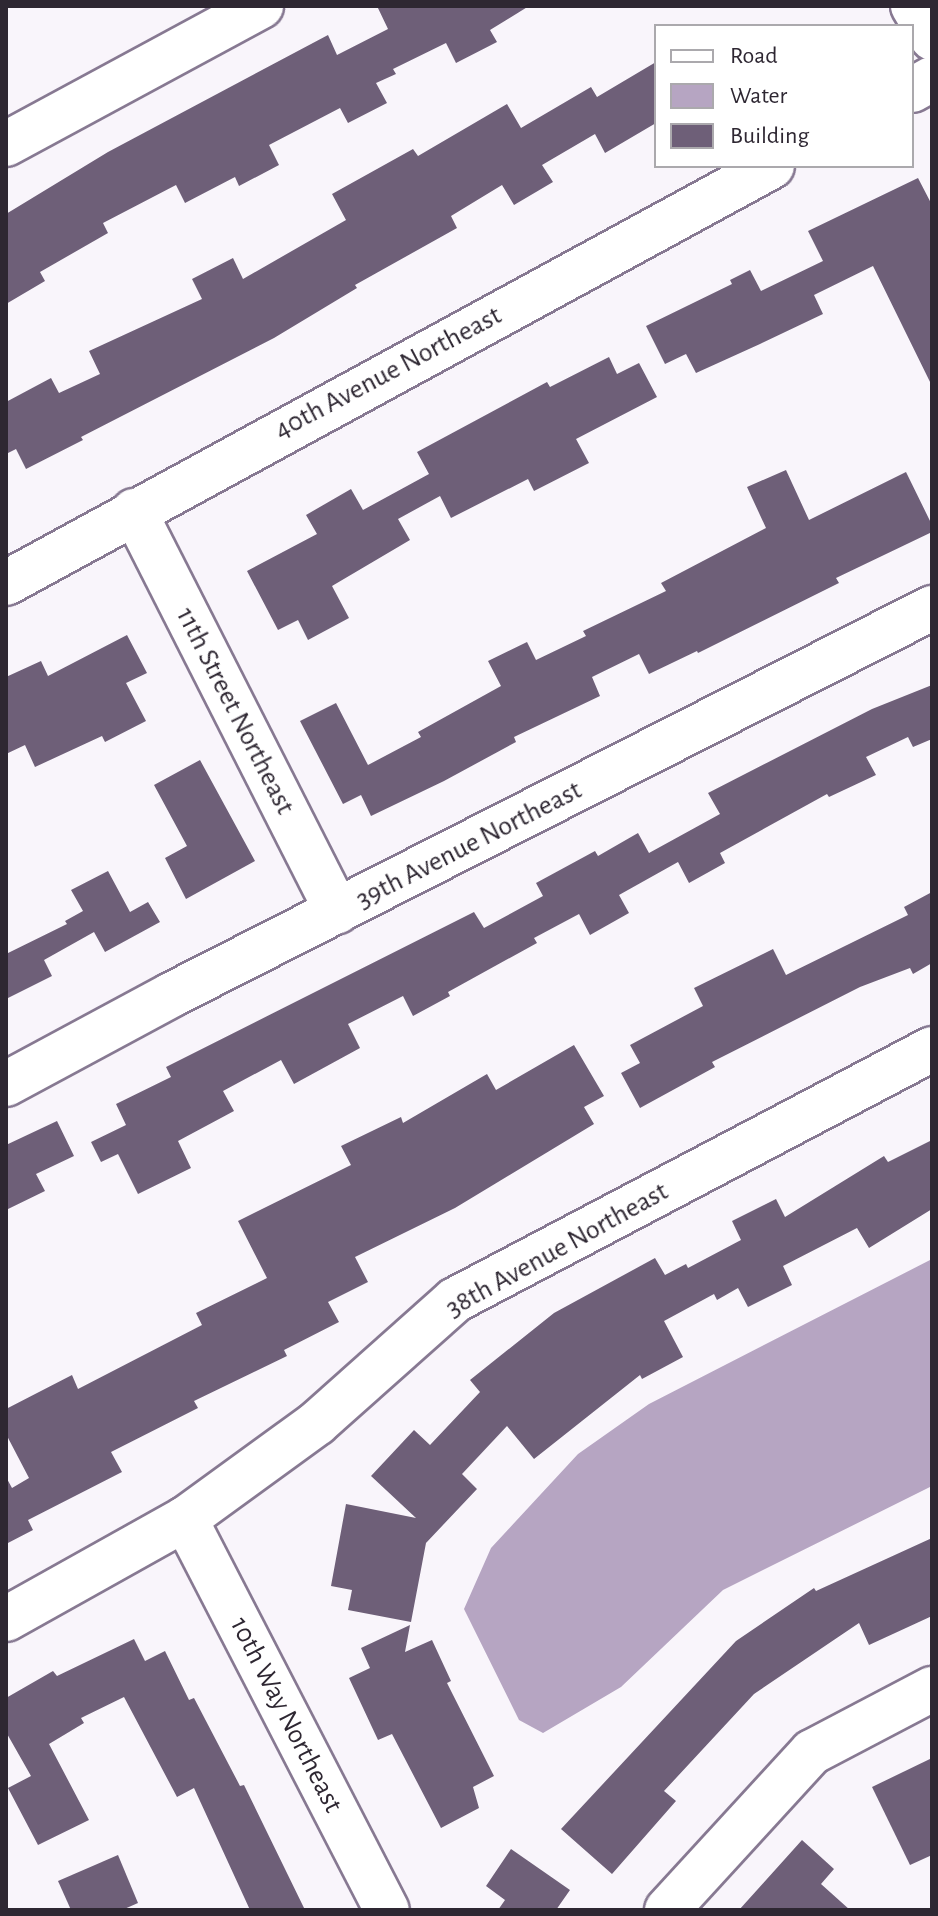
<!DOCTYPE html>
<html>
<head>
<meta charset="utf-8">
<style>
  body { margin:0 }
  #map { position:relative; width:938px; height:1916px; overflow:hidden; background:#f9f5fb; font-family:"Alegreya Sans",sans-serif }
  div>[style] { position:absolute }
  .water>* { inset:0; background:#b6a5c2 }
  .building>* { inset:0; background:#6e5f78 }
  .roads { filter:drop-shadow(2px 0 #877992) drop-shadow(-2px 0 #877992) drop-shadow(0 2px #877992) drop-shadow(0 -2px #877992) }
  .minor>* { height:44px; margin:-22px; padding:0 22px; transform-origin:22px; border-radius:22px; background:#fff }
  span { translate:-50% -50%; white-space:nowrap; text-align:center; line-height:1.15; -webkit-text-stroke:8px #fff; paint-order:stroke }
  .street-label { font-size:28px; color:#2e2732 }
  .frame { position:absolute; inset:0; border:8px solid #2e2732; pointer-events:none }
  .legend { position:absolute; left:654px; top:24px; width:260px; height:144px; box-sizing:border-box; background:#fff; border:2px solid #aba9ad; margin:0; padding:10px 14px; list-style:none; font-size:24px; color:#2e2732 }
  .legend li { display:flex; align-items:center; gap:16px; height:40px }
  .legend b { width:40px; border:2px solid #aba9ad }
</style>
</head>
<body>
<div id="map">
  <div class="water">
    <div style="clip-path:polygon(932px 1259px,932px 1486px,723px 1590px,621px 1687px,543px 1733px,519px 1720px,464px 1609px,491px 1548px,578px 1454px,649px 1404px)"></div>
  </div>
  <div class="building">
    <div style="clip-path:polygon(377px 6px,529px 6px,490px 30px,497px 42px,456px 63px,446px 43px,393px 69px,396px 74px,376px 83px,387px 103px,348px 123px,340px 108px,269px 145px,279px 165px,239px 186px,235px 177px,185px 203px,176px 185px,103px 223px,108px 233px,40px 272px,45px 281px,6px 304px,6px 214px,108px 152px,328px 35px,337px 55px,388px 29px)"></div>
    <div style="clip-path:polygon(656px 62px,656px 123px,605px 153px,595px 134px,542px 165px,553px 182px,514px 205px,502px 185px,451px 216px,457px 228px,355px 285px,357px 288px,274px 338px,81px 437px,83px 440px,26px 469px,16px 449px,6px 454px,6px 402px,51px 378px,59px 393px,100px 374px,89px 351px,202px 299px,192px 279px,233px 258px,243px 279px,346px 220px,332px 194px,413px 149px,418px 156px,507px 104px,521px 128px,591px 87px,597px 97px)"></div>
    <div style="clip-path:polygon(918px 178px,932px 205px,932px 386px,873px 266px,814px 295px,823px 314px,760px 344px,696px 373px,686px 354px,665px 364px,646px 326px,732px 284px,730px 280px,750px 270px,761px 291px,823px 261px,808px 231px)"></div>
    <div style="clip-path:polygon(609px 357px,617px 374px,639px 363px,657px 397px,576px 439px,589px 463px,534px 491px,528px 479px,451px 518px,440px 496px,398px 519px,410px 540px,332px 586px,349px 618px,308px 640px,298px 620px,278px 630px,247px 571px,317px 534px,306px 515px,351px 489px,363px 510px,429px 474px,417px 452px,547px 382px,550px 387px)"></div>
    <div style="clip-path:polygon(786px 470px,809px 520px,906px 472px,932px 525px,932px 532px,836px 578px,839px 583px,698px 653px,697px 651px,649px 674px,639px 654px,592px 677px,600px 696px,514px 737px,516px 742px,444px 781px,371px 816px,361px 795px,343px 804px,300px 721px,336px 703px,368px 765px,421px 737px,418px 732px,501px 686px,488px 661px,527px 642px,536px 660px,586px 636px,583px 631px,666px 591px,661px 583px,766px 528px,747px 487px)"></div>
    <div style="clip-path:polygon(127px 635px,147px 673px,126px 683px,146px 721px,105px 742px,102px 736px,35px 767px,25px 745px,6px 754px,6px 677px,41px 661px,48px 676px)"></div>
    <div style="clip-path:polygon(932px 685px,932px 739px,913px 747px,908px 737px,866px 757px,876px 775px,829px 797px,827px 794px,720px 853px,725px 863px,689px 883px,678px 862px,619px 895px,629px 913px,590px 935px,579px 914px,534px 938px,537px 943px,448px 992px,450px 996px,413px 1016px,403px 996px,348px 1024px,360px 1048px,294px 1084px,281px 1060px,223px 1091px,234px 1111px,178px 1141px,191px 1168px,138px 1194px,118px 1154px,101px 1162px,91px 1142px,126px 1125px,116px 1104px,171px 1077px,166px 1067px,474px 912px,484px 928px,543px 896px,536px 883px,595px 851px,598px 856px,638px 833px,649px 853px,720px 814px,708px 793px,872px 709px)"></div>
    <div style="clip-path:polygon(200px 760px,255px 861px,186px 899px,165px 858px,187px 846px,154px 785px)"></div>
    <div style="clip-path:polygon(108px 871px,130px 912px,148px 902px,160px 922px,105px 952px,94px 932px,44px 960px,52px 976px,6px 999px,6px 954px,67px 924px,65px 921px,83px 911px,71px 890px)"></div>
    <div style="clip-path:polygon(932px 892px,932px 963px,913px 974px,910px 968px,860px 987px,712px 1062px,715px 1067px,640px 1108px,621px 1073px,640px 1063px,630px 1045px,703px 1006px,694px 988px,773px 949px,786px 975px,908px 915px,904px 907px)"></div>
    <div style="clip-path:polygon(574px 1045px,604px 1096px,584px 1107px,594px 1124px,455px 1208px,355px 1257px,368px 1282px,328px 1302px,339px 1322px,284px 1350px,287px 1356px,194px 1401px,198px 1408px,111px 1452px,122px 1472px,28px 1520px,33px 1530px,6px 1544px,6px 1477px,12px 1488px,29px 1478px,6px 1434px,6px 1409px,72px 1375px,78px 1389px,202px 1325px,196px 1313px,267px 1278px,238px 1221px,351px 1165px,341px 1146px,401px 1117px,403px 1123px,487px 1074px,496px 1090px)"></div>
    <div style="clip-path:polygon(57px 1121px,74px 1156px,36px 1174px,45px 1191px,6px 1210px,6px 1145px)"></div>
    <div style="clip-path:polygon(932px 1140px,932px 1209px,869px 1248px,857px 1228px,783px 1266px,792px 1285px,748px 1307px,738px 1288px,717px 1300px,714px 1294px,664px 1321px,683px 1357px,642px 1379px,640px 1375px,534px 1459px,507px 1426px,462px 1474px,477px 1489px,426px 1543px,411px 1622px,348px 1610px,352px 1590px,331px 1586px,346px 1504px,416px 1518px,371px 1476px,414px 1430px,430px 1445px,480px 1392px,470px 1380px,554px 1313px,655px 1258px,665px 1275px,686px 1264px,688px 1268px,741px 1240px,732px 1221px,776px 1199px,785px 1217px,884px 1156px,888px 1162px)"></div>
    <div style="clip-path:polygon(932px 1538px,932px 1616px,869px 1645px,859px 1623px,754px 1694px,664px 1791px,676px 1801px,612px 1874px,561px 1829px,736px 1641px,814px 1588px,816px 1591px)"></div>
    <div style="clip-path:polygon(410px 1625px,405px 1652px,432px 1640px,451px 1681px,447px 1683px,494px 1776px,473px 1787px,479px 1808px,441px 1828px,392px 1734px,378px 1740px,349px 1678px,370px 1668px,361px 1648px)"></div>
    <div style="clip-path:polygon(134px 1639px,145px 1661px,165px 1651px,189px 1700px,194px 1698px,240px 1786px,244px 1785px,305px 1910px,250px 1910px,194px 1788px,177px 1797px,124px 1697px,81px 1718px,84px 1723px,49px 1744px,89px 1820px,38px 1845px,8px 1788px,31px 1776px,6px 1732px,6px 1698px,53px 1671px,57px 1676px)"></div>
    <div style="clip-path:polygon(932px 1758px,932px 1855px,910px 1865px,872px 1787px)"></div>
    <div style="clip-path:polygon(802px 1840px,834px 1869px,821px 1884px,850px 1910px,739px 1910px)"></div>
    <div style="clip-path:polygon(511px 1849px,570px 1890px,556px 1910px,498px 1910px,505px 1900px,486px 1886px)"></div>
    <div style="clip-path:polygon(118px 1855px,138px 1903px,122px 1910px,71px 1910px,58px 1881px)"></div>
  </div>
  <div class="roads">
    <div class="minor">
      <div style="left:913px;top:6px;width:37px;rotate:59deg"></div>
      <div style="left:912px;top:90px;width:23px;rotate:-29deg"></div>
      <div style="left:6px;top:144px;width:290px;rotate:-28.4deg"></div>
      <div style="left:134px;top:511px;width:449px;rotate:63.1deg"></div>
      <div style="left:6px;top:583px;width:872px;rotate:-28.56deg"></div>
      <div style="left:6px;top:1084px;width:187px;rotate:-28.3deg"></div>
      <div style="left:171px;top:995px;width:854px;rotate:-26.96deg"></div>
      <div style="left:185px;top:1519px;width:440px;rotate:62.7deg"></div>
      <div style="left:6px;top:1619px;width:205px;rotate:-29.2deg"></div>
      <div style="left:185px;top:1519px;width:163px;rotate:-36deg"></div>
      <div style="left:317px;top:1423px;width:185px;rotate:-41.7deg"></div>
      <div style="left:455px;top:1300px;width:539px;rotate:-27.75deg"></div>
      <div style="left:667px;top:1910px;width:214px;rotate:-47.5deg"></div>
      <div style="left:812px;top:1752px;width:136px;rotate:-27.7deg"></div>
    </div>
  </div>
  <div class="street-label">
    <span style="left:388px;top:373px;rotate:-28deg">40th Avenue Northeast</span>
    <span style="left:235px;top:711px;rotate:63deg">11th Street Northeast</span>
    <span style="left:469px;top:845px;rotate:-27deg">39th Avenue Northeast</span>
    <span style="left:557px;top:1250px;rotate:-29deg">38th Avenue Northeast</span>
    <span style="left:286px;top:1715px;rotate:63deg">10th Way Northeast</span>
  </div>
  <div class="frame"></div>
  <ul class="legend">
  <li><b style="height:10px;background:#fff"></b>Road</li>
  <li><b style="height:22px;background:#b6a5c2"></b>Water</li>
  <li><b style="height:22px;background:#6e5f78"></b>Building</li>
  </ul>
</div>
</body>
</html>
